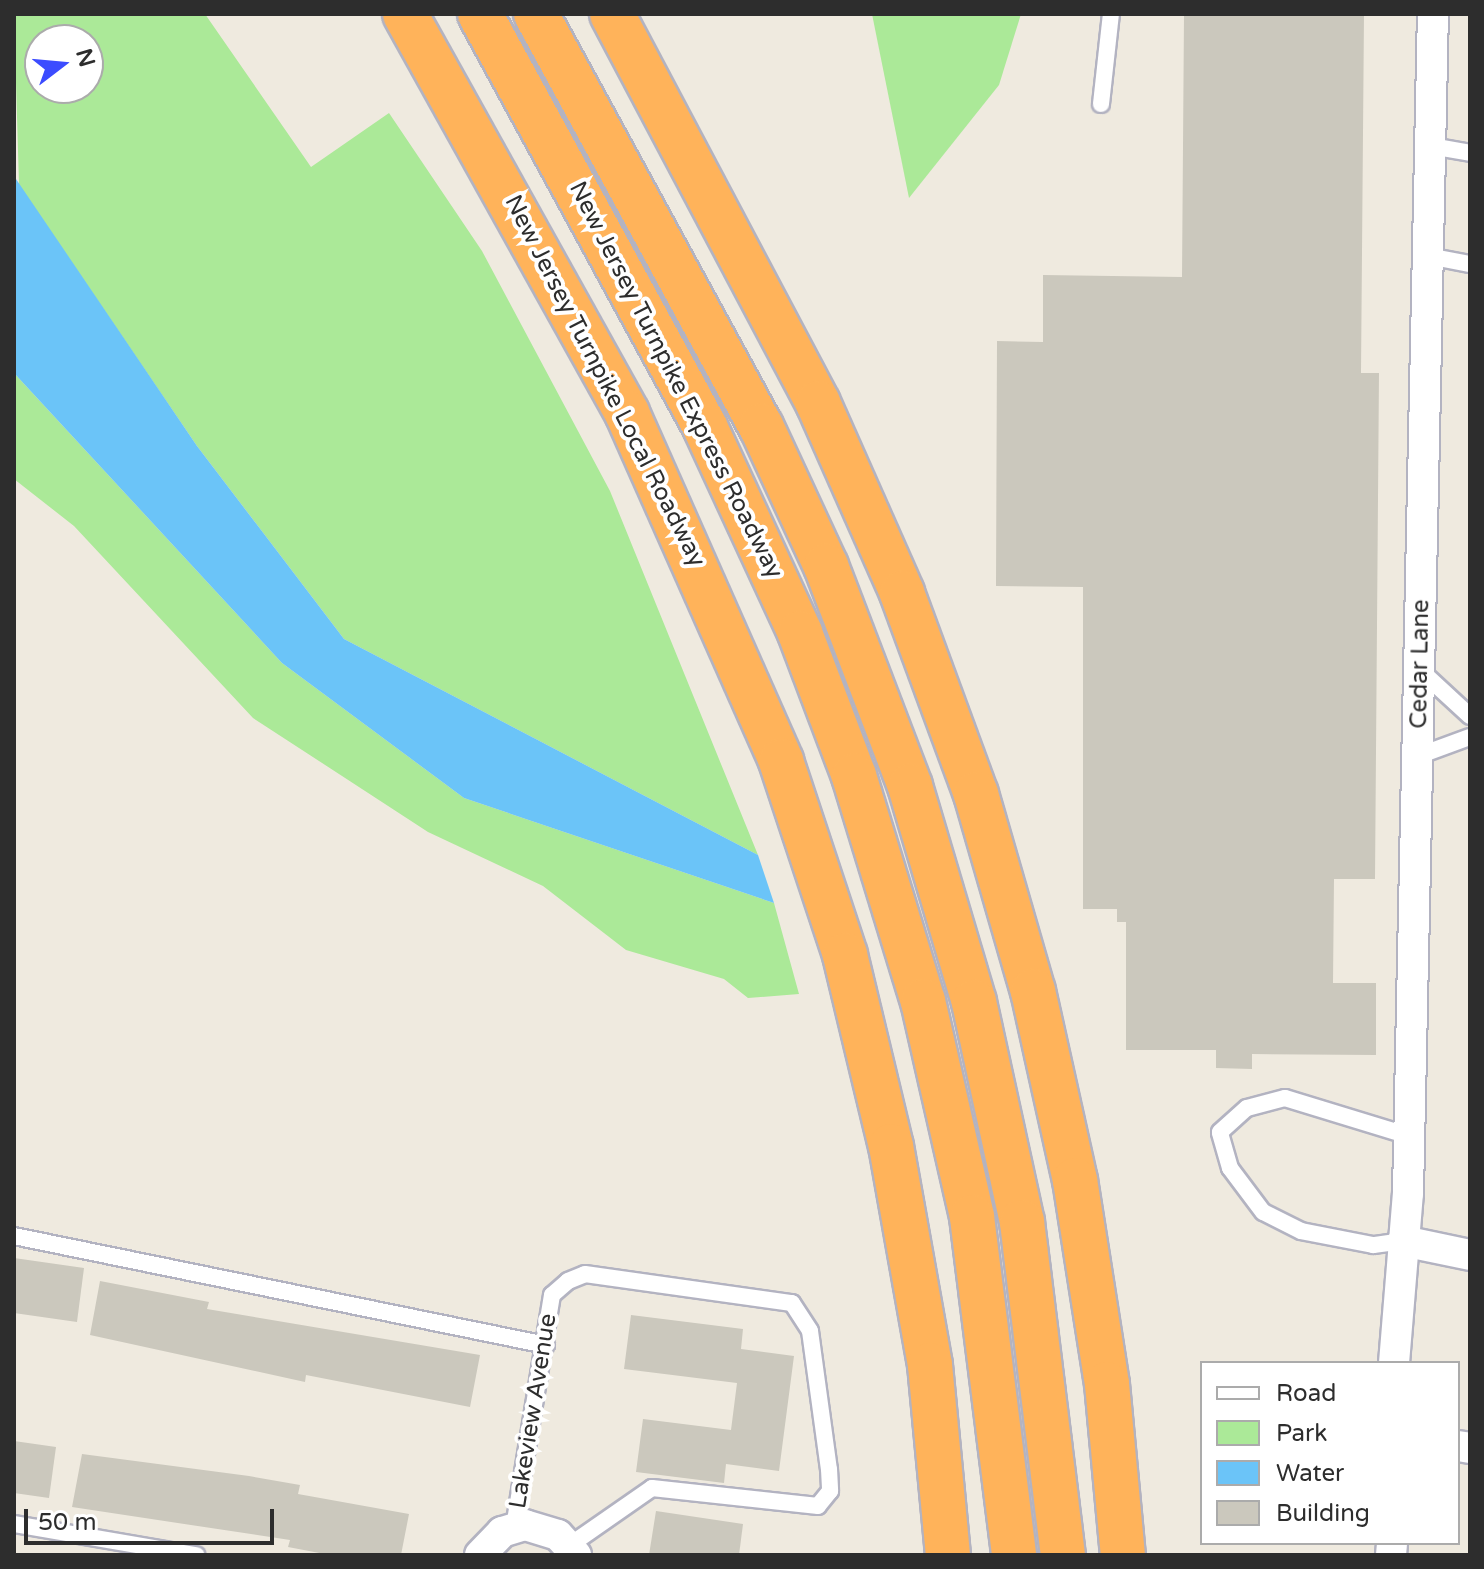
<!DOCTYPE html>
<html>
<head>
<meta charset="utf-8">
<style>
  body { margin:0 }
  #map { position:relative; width:1484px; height:1569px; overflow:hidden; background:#efeadf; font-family:"Varela Round",sans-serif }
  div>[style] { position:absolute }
  .green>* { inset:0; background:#abe998 }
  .water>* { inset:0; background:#6bc4f8 }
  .building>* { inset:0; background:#cbc8bd }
  .roads { filter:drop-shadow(2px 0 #b3b3c1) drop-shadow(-2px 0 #b3b3c1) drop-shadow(0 2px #b3b3c1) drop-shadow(0 -2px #b3b3c1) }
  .lane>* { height:16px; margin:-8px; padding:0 8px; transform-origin:8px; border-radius:8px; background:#fff }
  .street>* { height:30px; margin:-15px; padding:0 15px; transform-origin:15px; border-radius:15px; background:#fff }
  .highway>* { height:44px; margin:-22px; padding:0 22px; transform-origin:22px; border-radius:22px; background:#ffb35a }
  span { translate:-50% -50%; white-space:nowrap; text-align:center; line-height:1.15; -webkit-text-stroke:8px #fff; paint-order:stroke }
  .street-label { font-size:24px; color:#2d2d2d }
  .frame { position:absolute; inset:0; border:16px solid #2d2d2d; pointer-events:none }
  .legend { position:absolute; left:1200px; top:1361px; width:260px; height:184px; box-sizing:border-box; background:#fff; border:2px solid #ababab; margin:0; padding:10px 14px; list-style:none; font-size:24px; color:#2d2d2d }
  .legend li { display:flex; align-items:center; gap:16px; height:40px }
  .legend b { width:40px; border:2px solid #ababab }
  .north { position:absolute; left:24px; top:24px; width:80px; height:80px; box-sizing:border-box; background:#fff; border:2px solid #ababab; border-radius:50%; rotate:74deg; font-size:22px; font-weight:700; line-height:32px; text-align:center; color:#2d2d2d }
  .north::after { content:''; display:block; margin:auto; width:28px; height:36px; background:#3c4cff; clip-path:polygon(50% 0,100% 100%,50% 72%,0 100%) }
  .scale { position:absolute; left:24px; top:1509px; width:250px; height:36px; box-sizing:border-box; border:4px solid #2d2d2d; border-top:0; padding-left:10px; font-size:24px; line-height:28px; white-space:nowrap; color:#2d2d2d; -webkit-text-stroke:6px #fff; paint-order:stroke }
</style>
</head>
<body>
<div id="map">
  <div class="green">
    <div style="clip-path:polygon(evenodd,14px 14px,205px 14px,311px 167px,389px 113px,482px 251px,610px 491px,758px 855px,344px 639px,197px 446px,19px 185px,14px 14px,40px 40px,88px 40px,88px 88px,40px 88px,40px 40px)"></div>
    <div style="clip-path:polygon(872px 14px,1021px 14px,999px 85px,909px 198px)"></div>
    <div style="clip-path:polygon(14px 373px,282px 663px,464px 798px,774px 903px,799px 994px,748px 998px,724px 979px,626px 950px,543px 886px,428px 832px,253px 718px,74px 526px,14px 479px)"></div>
  </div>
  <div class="water">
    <div style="clip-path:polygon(14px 176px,197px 446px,344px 639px,758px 855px,774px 903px,464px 798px,282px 663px,14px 373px)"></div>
  </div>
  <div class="building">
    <div style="clip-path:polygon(1184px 14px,1364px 14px,1361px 373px,1379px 373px,1375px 879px,1334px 879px,1333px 983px,1376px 983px,1376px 1055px,1252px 1054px,1252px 1069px,1216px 1068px,1216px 1050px,1126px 1050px,1126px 922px,1117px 922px,1117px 909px,1083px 909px,1083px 587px,996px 586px,997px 341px,1043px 342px,1043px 275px,1182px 277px)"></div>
    <div style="clip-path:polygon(14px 1258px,84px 1268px,77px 1322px,14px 1313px)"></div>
    <div style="clip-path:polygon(100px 1281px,209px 1302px,207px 1309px,480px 1355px,470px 1407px,306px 1375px,305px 1382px,90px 1335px)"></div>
    <div style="clip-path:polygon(631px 1315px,743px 1329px,741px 1349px,794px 1356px,779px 1471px,726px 1464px,724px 1483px,636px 1472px,643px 1419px,731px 1430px,737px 1383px,624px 1369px)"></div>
    <div style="clip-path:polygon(14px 1441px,56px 1447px,49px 1498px,14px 1493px)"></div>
    <div style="clip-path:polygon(82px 1454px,249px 1476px,300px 1485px,298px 1494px,409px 1514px,401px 1555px,330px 1555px,288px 1547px,290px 1540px,72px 1507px)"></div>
    <div style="clip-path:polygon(656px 1511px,743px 1524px,739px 1555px,649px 1555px)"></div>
  </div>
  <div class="roads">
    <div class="lane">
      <div style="left:1101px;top:104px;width:91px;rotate:-83.7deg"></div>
      <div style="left:1431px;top:146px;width:40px;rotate:10deg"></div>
      <div style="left:1428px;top:256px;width:43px;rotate:10.8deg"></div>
      <div style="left:1420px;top:670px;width:68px;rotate:42.6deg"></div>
      <div style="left:1418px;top:756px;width:55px;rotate:-20.1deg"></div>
      <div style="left:14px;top:1236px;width:543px;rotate:11.58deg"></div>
      <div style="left:1403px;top:1241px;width:30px;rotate:172deg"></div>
      <div style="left:1373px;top:1245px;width:73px;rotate:-169deg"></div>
      <div style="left:1301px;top:1231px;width:42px;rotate:-153.4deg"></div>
      <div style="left:1263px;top:1212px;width:55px;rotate:-126.9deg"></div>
      <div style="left:1230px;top:1168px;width:37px;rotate:-106deg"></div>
      <div style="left:1220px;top:1132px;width:36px;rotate:-42deg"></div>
      <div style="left:1247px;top:1108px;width:39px;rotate:-15deg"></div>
      <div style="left:1285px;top:1098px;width:130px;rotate:17deg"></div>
      <div style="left:14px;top:1524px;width:185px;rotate:9.7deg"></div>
      <div style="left:514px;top:1527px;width:235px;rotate:-80.7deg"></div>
      <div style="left:552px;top:1295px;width:21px;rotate:-41deg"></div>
      <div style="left:568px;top:1281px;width:18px;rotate:-22deg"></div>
      <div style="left:585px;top:1274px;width:209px;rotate:8deg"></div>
      <div style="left:792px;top:1303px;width:33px;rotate:57deg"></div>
      <div style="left:810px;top:1331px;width:139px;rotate:82.2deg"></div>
      <div style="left:829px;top:1469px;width:22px;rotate:87deg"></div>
      <div style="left:830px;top:1491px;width:19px;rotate:129deg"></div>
      <div style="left:818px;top:1506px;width:167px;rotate:-173.8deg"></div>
      <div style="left:652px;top:1488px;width:100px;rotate:145.2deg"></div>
    </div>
    <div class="street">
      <div style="left:1403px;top:1241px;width:68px;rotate:11.8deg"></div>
      <div style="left:1394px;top:1363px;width:170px;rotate:-85.3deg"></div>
      <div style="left:1408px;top:1194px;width:1180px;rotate:-88.79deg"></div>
      <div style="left:1458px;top:1446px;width:12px;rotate:9deg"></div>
      <div style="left:480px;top:1555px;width:32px;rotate:-46deg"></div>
      <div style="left:502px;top:1532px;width:24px;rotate:-17deg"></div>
      <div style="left:525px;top:1525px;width:34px;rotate:17deg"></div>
      <div style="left:558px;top:1535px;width:27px;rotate:48deg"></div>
      <div style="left:1391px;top:1555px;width:12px;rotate:-85deg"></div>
    </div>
    <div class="highway">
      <div style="left:405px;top:14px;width:457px;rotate:60.9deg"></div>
      <div style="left:627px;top:413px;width:381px;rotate:66.1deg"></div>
      <div style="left:781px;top:761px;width:204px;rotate:71.7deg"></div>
      <div style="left:845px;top:955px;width:196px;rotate:76.5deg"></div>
      <div style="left:891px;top:1146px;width:222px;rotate:79.9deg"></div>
      <div style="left:930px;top:1365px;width:191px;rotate:84.6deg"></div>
      <div style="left:480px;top:14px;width:470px;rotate:61.4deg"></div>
      <div style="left:705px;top:427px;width:227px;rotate:65.2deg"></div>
      <div style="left:800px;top:633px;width:153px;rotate:69.3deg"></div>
      <div style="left:854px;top:776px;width:235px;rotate:73deg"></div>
      <div style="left:923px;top:1001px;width:221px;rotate:77.2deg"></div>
      <div style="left:972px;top:1217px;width:341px;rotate:82.9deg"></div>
      <div style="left:536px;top:14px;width:469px;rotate:61.4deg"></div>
      <div style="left:761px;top:426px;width:154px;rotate:65.1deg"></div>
      <div style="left:826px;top:566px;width:235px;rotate:69.1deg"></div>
      <div style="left:910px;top:786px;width:225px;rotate:73.5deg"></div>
      <div style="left:974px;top:1002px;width:225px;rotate:77.7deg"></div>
      <div style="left:1022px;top:1222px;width:336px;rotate:83deg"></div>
      <div style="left:612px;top:14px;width:440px;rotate:62.1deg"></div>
      <div style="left:818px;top:403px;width:208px;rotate:66.1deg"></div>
      <div style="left:902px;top:593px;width:214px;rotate:69.8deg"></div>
      <div style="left:976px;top:794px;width:205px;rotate:73.9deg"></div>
      <div style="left:1033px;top:991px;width:194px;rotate:77.5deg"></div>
      <div style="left:1075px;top:1180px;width:206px;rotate:81.1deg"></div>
      <div style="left:1107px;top:1384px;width:172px;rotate:84.7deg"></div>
    </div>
  </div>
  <div class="street-label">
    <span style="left:676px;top:380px;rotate:63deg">New Jersey Turnpike Express Roadway</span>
    <span style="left:605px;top:381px;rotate:63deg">New Jersey Turnpike Local Roadway</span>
    <span style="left:1420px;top:664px;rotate:-89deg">Cedar Lane</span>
    <span style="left:533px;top:1411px;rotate:-81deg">Lakeview Avenue</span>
  </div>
  <div class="frame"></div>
  <ul class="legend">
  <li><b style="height:10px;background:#fff"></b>Road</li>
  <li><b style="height:22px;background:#abe998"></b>Park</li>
  <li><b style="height:22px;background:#6bc4f8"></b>Water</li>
  <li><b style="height:22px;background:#cbc8bd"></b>Building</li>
  </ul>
  <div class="north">N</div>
  <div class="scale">50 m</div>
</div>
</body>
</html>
